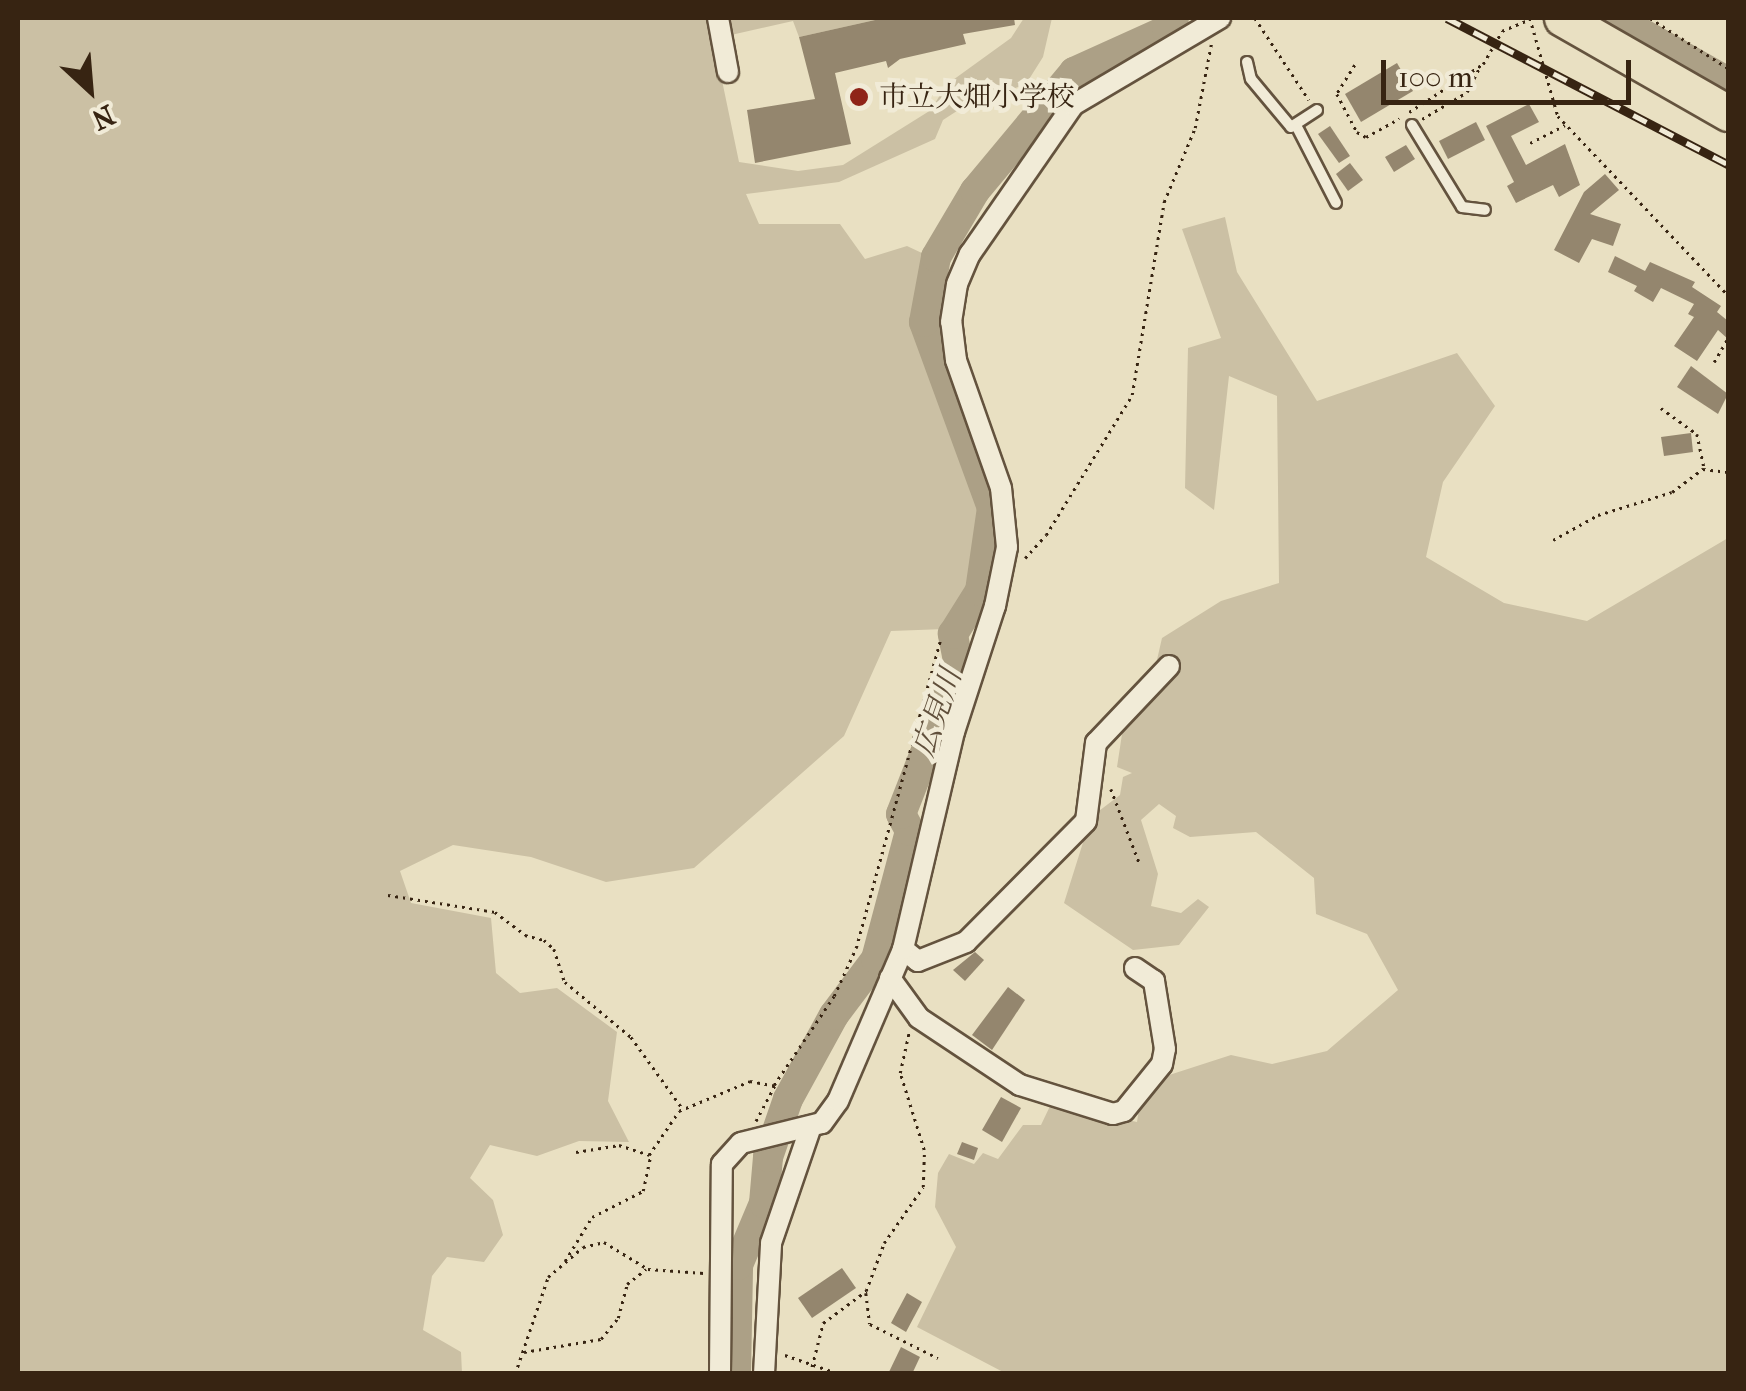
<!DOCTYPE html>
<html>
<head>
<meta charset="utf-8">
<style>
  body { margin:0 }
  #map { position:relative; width:1746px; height:1391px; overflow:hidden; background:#e9e0c2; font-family:"IM FELL French Canon","Noto Serif JP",serif }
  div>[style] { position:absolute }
  .green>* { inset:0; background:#cbc0a4 }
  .river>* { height:30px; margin:-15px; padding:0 15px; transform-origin:15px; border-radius:15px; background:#aca086 }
  .building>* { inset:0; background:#94866e }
  .path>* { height:2.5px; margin-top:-1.25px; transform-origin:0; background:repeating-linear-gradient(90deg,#372412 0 2.5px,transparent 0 7.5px) }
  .roads { filter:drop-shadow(2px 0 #64533e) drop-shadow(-2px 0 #64533e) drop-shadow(0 2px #64533e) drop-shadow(0 -2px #64533e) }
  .lane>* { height:10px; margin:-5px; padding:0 5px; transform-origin:5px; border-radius:5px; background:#f1ebd7 }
  .street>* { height:20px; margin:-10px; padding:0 10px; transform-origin:10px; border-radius:10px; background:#f1ebd7 }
  .highway>* { height:35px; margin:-17.5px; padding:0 17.5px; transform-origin:17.5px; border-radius:17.5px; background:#e9e0c2 }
  .rail>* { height:9px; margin-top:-4.5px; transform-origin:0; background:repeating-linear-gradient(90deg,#f1ebd7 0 15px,#372412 0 30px); box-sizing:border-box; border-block:2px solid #372412 }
  .dots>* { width:28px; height:28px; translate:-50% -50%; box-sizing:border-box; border:5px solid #f1ebd7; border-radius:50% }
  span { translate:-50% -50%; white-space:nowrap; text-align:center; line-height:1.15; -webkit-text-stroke:9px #f1ebd7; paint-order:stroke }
  .poi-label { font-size:28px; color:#372412 }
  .left { translate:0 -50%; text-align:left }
  .water-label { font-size:30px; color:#604f3b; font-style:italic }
  .frame { position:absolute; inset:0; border:20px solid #372412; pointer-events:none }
  .north { position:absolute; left:40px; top:40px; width:100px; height:100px; -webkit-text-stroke:8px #f1ebd7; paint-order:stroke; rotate:154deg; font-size:28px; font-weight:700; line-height:40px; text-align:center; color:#372412 }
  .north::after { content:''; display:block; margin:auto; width:35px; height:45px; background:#372412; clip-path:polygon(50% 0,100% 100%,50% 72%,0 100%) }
  .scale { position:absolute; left:1381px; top:60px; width:250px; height:45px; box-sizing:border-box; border:5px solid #372412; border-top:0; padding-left:12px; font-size:30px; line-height:35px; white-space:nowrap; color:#372412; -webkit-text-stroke:8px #f1ebd7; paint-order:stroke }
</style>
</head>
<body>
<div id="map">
  <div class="green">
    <div style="clip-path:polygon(18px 18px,709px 18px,739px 162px,798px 171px,843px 165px,931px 110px,946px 85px,1011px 38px,1024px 18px,1052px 18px,1043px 57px,1026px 84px,960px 109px,943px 120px,935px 139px,839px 182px,746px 194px,759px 224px,840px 224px,865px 259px,907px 246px,924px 254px,916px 301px,919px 334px,981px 505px,974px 583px,945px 629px,891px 631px,844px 736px,694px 868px,606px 882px,531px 857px,453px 845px,400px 871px,411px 903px,491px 918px,496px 973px,520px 993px,557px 988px,617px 1032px,608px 1101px,629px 1142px,579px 1141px,537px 1156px,490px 1145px,470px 1178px,493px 1200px,503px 1235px,484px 1262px,447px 1257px,432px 1276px,423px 1330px,461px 1352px,462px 1373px,18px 1373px)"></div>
    <div style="clip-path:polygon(727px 18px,884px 18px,799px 37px,793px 21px,731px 35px)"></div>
    <div style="clip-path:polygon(1225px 217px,1237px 272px,1317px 401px,1457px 353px,1495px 406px,1443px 482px,1426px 557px,1504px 603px,1587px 621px,1728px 538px,1728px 1373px,1005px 1373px,917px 1327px,956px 1247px,935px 1207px,938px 1173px,949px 1154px,974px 1164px,983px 1153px,998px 1159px,1023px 1125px,1041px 1125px,1051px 1104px,1137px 1122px,1140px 1102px,1163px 1077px,1231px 1055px,1272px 1064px,1327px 1051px,1398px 990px,1367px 934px,1316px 914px,1314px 878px,1256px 832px,1190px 837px,1173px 828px,1176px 816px,1159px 804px,1141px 820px,1158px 874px,1151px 906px,1181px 913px,1198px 899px,1209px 907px,1179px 945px,1133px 950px,1064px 903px,1091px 817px,1120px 795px,1123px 777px,1132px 773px,1117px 767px,1124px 721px,1148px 699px,1162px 638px,1221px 601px,1279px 583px,1277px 396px,1229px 376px,1214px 510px,1185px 488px,1188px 348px,1221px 338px,1182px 229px)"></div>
  </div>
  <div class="river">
    <div style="left:1615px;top:18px;width:130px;rotate:29.5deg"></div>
    <div style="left:736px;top:1374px;width:109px;rotate:-88.9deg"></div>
    <div style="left:738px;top:1265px;width:67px;rotate:-67.2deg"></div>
    <div style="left:764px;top:1203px;width:46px;rotate:-85deg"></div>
    <div style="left:768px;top:1157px;width:61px;rotate:-71deg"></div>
    <div style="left:788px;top:1099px;width:96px;rotate:-61.3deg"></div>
    <div style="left:834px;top:1015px;width:70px;rotate:-53.1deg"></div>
    <div style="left:876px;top:959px;width:132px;rotate:-75.1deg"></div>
    <div style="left:910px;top:831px;width:19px;rotate:-118deg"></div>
    <div style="left:901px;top:814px;width:159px;rotate:-68.6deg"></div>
    <div style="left:959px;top:666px;width:33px;rotate:-101deg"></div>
    <div style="left:953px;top:634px;width:51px;rotate:-57.9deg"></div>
    <div style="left:980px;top:591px;width:84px;rotate:-81.8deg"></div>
    <div style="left:992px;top:508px;width:198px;rotate:-110.1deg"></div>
    <div style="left:924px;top:322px;width:66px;rotate:-79.5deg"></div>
    <div style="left:936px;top:257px;width:77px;rotate:-59.4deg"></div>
    <div style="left:975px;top:191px;width:155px;rotate:-50.2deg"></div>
    <div style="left:1074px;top:72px;width:102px;rotate:-24.3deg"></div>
    <div style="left:1167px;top:30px;width:14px;rotate:-60deg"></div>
  </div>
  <div class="building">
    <div style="clip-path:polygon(884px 18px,1014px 18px,1015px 25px,963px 34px,966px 44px,900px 59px,888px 68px,886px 61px,835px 73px,851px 144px,755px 163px,747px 110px,815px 99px,799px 37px)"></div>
    <div style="clip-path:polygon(1397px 63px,1413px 91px,1361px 122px,1345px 94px)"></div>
    <div style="clip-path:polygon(1529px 104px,1539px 122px,1511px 136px,1526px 165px,1565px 144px,1580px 185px,1559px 197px,1553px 185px,1516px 203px,1507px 186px,1514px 182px,1486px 126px)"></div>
    <div style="clip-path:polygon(1476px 122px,1485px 140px,1448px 159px,1439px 141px)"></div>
    <div style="clip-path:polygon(1330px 126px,1350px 156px,1339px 163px,1318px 134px)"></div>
    <div style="clip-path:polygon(1406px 145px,1415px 159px,1394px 172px,1385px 157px)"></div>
    <div style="clip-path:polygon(1350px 163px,1363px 180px,1348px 191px,1336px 174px)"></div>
    <div style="clip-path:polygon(1605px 174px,1619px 190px,1590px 214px,1621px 224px,1613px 246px,1592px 239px,1579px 263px,1554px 250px,1584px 192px)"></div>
    <div style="clip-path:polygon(1615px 256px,1645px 271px,1650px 262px,1695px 282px,1692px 287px,1721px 306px,1717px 312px,1728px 321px,1728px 339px,1718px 330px,1697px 361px,1674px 346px,1694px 317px,1688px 314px,1694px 304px,1661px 288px,1653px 302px,1634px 291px,1637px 286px,1608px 272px)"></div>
    <div style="clip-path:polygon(1691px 366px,1728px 394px,1718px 414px,1677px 387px)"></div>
    <div style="clip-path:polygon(1691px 433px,1693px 452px,1664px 456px,1661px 437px)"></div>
    <div style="clip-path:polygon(975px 952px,984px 960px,965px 981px,953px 970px)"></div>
    <div style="clip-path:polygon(1008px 987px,1025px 1000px,992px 1050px,972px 1035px)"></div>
    <div style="clip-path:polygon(1001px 1097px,1021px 1108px,1002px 1142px,982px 1130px)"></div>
    <div style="clip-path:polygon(962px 1142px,978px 1148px,974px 1160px,957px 1154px)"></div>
    <div style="clip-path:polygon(842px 1268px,856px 1288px,812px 1318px,798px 1298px)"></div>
    <div style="clip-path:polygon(907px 1293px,922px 1302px,906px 1332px,891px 1323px)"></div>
    <div style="clip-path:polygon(901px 1347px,920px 1357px,912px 1374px,888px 1374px)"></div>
  </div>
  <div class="path">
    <div style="left:1255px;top:18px;width:98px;rotate:56.6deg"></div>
    <div style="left:1530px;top:18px;width:102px;rotate:74.1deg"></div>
    <div style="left:1558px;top:116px;width:247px;rotate:46.5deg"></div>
    <div style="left:1650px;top:18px;width:93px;rotate:32.7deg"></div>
    <div style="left:1355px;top:65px;width:34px;rotate:122deg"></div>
    <div style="left:1337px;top:94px;width:43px;rotate:62.2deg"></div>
    <div style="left:1357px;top:132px;width:10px;rotate:29deg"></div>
    <div style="left:1366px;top:137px;width:38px;rotate:-29deg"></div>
    <div style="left:1409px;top:112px;width:88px;rotate:-33deg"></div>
    <div style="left:1483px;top:64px;width:38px;rotate:-60deg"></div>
    <div style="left:1502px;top:31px;width:26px;rotate:-23deg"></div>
    <div style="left:1422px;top:119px;width:52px;rotate:-31deg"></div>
    <div style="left:1467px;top:92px;width:28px;rotate:-63deg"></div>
    <div style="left:1530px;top:143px;width:39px;rotate:-27deg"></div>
    <div style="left:1714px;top:362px;width:28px;rotate:-60deg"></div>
    <div style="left:1661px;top:408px;width:44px;rotate:35.8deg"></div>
    <div style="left:1697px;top:434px;width:33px;rotate:78deg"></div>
    <div style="left:1553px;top:540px;width:51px;rotate:-29.1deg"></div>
    <div style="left:1598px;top:515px;width:77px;rotate:-17.3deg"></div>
    <div style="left:1672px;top:492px;width:39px;rotate:-37deg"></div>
    <div style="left:1703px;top:469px;width:25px;rotate:7deg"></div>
    <div style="left:1025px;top:558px;width:31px;rotate:-48deg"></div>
    <div style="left:1046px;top:535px;width:164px;rotate:-58.4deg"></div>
    <div style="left:1132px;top:395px;width:196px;rotate:-80.6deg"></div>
    <div style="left:1164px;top:202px;width:80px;rotate:-67.3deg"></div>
    <div style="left:1195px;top:128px;width:85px;rotate:-79.1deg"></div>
    <div style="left:1111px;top:789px;width:78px;rotate:69deg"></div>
    <div style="left:388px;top:895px;width:108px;rotate:9deg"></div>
    <div style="left:495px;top:912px;width:38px;rotate:37deg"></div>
    <div style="left:525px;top:935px;width:20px;rotate:15deg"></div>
    <div style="left:544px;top:940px;width:13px;rotate:42deg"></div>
    <div style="left:554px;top:949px;width:35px;rotate:72deg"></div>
    <div style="left:565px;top:982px;width:86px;rotate:39.8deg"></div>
    <div style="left:631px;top:1037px;width:89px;rotate:54.2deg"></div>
    <div style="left:774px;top:1085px;width:107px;rotate:-56deg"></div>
    <div style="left:834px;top:996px;width:53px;rotate:-65.4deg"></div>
    <div style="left:856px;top:948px;width:318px;rotate:-74.7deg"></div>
    <div style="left:576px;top:1152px;width:44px;rotate:-9.2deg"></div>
    <div style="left:619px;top:1145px;width:32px;rotate:18deg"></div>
    <div style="left:649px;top:1155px;width:53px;rotate:-55.7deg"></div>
    <div style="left:679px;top:1111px;width:77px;rotate:-22.9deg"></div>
    <div style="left:750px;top:1081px;width:25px;rotate:11deg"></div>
    <div style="left:775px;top:1086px;width:40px;rotate:118deg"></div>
    <div style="left:565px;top:1261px;width:52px;rotate:-58.5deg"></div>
    <div style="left:592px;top:1217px;width:57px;rotate:-27deg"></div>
    <div style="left:643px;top:1191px;width:35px;rotate:-78deg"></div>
    <div style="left:866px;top:1293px;width:31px;rotate:83deg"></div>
    <div style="left:870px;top:1324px;width:76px;rotate:26.6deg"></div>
    <div style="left:524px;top:1352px;width:78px;rotate:-9.6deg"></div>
    <div style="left:601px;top:1339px;width:27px;rotate:-51deg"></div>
    <div style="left:618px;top:1318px;width:35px;rotate:-75deg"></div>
    <div style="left:627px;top:1284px;width:24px;rotate:-38deg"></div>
    <div style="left:785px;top:1355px;width:58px;rotate:19.1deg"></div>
    <div style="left:515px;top:1374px;width:102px;rotate:-71.2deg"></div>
    <div style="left:548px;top:1277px;width:46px;rotate:-40.6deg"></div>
    <div style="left:583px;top:1247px;width:22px;rotate:-13deg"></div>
    <div style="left:604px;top:1242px;width:52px;rotate:31.5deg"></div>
    <div style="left:648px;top:1269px;width:56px;rotate:4.1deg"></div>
    <div style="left:810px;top:1374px;width:53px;rotate:-75.7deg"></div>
    <div style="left:823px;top:1323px;width:54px;rotate:-36.7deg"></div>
    <div style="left:866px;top:1291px;width:51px;rotate:-69.4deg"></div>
    <div style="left:884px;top:1243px;width:68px;rotate:-55.1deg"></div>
    <div style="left:923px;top:1187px;width:37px;rotate:-88deg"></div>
    <div style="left:924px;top:1150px;width:81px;rotate:-107.3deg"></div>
    <div style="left:900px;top:1073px;width:42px;rotate:-77.6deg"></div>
  </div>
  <div class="roads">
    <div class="lane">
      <div style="left:1247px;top:62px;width:17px;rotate:77deg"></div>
      <div style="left:1251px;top:79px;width:62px;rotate:50.2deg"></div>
      <div style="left:1291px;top:127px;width:31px;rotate:-33deg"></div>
      <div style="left:1412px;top:125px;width:96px;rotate:58.6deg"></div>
      <div style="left:1462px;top:207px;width:23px;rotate:7deg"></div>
      <div style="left:1298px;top:129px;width:83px;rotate:62.8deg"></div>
    </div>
    <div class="street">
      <div style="left:718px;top:18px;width:55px;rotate:79.5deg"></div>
      <div style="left:903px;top:949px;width:19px;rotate:39deg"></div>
      <div style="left:918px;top:961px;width:52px;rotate:-21.6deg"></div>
      <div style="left:966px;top:942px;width:170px;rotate:-45.2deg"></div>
      <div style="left:1086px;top:821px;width:79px;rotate:-82.7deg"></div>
      <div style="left:1096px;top:743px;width:106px;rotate:-46.5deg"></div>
      <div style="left:890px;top:978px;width:49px;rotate:54.1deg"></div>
      <div style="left:919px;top:1018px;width:121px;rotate:33.6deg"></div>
      <div style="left:1020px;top:1085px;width:97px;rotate:17.3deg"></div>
      <div style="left:1113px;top:1114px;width:11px;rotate:-15deg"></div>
      <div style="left:1124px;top:1111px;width:60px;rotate:-51deg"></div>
      <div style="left:1162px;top:1064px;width:15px;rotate:-79deg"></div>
      <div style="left:1165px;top:1049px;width:69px;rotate:-99.2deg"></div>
      <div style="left:1154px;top:981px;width:23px;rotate:-146deg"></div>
      <div style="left:720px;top:1374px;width:210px;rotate:-89.5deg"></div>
      <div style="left:722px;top:1164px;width:28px;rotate:-48deg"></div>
      <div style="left:741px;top:1143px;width:83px;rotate:-13.9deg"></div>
      <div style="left:822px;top:1123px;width:27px;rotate:-54deg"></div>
      <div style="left:838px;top:1101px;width:165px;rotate:-66.8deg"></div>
      <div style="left:903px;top:949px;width:223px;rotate:-76.8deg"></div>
      <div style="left:954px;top:732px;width:133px;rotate:-72deg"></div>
      <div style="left:995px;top:606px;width:60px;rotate:-78.5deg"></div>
      <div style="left:1007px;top:547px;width:59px;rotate:-95.8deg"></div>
      <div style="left:1001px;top:488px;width:136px;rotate:-109.4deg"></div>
      <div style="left:956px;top:360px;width:38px;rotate:-97deg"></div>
      <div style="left:951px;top:322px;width:38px;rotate:-81deg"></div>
      <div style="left:957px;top:284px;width:33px;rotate:-67deg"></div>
      <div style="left:970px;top:254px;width:181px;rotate:-55.3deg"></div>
      <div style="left:1073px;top:105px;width:171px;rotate:-30.6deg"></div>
      <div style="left:764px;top:1374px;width:131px;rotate:-86.9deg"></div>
      <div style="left:771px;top:1243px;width:120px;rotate:-71.1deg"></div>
    </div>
    <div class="highway">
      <div style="left:1562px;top:18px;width:191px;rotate:29.8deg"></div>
    </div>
  </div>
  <div class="rail">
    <div style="left:1447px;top:18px;width:317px;rotate:27.5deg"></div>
  </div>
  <div class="dots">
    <div style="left:859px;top:97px;background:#8f2418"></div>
  </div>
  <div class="poi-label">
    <span class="left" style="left:879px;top:97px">市立大畑小学校</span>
  </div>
  <div class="water-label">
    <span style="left:938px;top:713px;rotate:-71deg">広見川</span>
  </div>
  <div class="frame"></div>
  <div class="north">N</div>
  <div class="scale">100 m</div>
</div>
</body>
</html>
